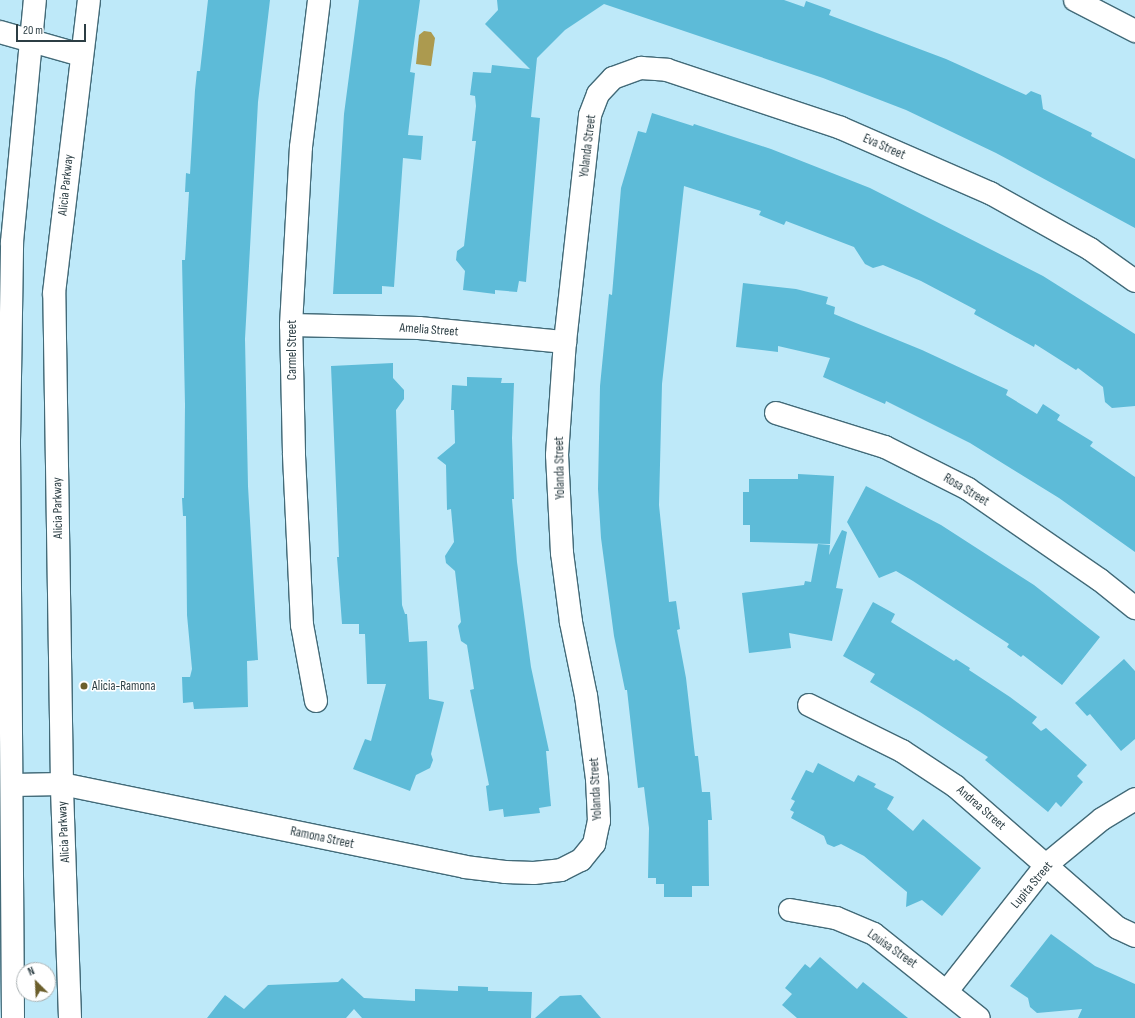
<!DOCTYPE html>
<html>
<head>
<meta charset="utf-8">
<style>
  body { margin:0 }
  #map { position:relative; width:1135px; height:1018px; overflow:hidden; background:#bee9f9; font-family:"Sofia Sans Condensed",sans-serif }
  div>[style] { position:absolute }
  .water>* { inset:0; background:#ac9a4f }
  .building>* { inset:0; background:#5dbbd8 }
  .roads { filter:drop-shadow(1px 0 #426a78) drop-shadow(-1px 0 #426a78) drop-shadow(0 1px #426a78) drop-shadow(0 -1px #426a78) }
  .minor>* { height:22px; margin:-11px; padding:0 11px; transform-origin:11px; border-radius:11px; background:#fff }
  .primary>* { height:22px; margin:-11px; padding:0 11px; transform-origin:11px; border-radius:11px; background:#fff }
  .dots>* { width:11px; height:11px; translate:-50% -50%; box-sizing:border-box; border:2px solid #fff; border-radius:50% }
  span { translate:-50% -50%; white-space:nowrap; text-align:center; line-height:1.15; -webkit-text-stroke:3px #fff; paint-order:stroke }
  .street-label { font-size:13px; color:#2c3e44 }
  .poi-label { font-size:13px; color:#2c3e44 }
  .left { translate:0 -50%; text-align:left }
  .north { position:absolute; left:16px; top:962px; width:40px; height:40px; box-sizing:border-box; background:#fff; border:1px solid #abb2b4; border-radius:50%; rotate:336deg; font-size:11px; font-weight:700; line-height:16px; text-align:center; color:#2c3e44 }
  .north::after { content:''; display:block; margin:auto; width:14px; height:18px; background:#6c5f2c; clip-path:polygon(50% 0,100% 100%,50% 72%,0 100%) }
  .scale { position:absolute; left:16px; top:24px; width:70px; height:18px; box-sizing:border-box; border:2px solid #2c3e44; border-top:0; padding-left:5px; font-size:12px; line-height:14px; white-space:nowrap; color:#2c3e44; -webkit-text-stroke:3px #fff; paint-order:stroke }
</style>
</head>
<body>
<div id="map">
  <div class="water">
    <div style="clip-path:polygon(424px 31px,431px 32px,435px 38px,431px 66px,416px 64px,419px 35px)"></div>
  </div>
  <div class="building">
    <div style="clip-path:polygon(208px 0,270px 0,258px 102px,245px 339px,248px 486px,258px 660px,247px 661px,248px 707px,194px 709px,193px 702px,183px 703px,182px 677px,190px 677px,192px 669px,187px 615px,186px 516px,183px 516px,182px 498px,184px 498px,185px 405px,182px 260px,185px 260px,189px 192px,185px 192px,186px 173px,190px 174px,195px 90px,197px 71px,200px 71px)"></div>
    <div style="clip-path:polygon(359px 0,420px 0,410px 72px,415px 73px,408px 135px,423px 136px,421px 160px,403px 158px,394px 287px,382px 286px,382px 294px,333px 294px,344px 114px)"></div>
    <div style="clip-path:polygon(497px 0,784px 0,804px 7px,806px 1px,831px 10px,829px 15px,946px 59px,1026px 95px,1031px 91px,1041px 95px,1043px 109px,1092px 133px,1091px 136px,1135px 159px,1135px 228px,996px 153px,906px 110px,823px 78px,604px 4px,565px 30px,537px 58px,531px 117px,540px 118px,526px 282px,519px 281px,517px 292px,495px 290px,495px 294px,463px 290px,465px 271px,456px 260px,457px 251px,464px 246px,476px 141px,472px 141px,476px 106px,475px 96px,470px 95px,473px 72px,491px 73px,492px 65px,530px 69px,485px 24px,498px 10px)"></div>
    <div style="clip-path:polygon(652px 113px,693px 126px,694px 124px,771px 149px,870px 188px,1043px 276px,1135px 334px,1135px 406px,1112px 408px,1105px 402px,1103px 387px,1078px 368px,1076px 370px,1035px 344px,1034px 347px,974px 314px,976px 310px,921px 281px,883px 265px,873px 268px,865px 264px,854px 247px,786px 221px,784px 225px,759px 215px,761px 211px,684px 186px,662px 384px,659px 505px,669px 602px,676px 601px,680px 629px,677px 630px,686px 678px,695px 756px,698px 756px,702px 792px,710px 792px,712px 820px,708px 820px,709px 886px,692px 886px,692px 897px,664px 897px,664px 884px,656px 884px,656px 878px,648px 878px,649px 828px,644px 787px,638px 788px,627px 690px,625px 690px,614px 636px,601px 538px,598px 489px,600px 386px,609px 294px,612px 295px,621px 188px,638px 131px,646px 133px)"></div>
    <div style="clip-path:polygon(743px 283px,796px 289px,828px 297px,826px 304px,835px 307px,834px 314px,922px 350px,1008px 390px,1006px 395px,1037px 414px,1043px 404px,1060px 415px,1057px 420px,1093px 442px,1090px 446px,1135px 477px,1135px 552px,1059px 498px,970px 443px,886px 401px,885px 404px,823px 377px,830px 358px,778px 346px,778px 352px,736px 347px)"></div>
    <div style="clip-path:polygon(393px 363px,393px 378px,404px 390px,404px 399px,396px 410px,402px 605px,405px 614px,407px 614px,409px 642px,427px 641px,429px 699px,444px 702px,431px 754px,433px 760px,430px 768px,416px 775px,410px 791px,353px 769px,365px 739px,371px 741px,386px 684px,367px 684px,365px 634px,359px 634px,359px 624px,342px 624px,337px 557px,339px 557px,331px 366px)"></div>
    <div style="clip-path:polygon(467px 377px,502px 378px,501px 383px,514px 383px,512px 438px,514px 499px,512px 499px,517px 562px,531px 667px,549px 751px,546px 751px,551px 806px,539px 808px,540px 813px,504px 817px,503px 809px,489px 811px,486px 786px,489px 785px,470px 690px,474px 689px,467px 645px,461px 641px,458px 626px,461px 622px,455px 571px,446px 563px,445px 556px,454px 542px,451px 509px,447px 510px,446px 465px,437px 458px,455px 443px,454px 410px,451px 410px,452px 385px,467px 386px)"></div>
    <div style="clip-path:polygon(798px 474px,834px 476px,830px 544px,750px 542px,750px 525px,743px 525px,743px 492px,749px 492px,749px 479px,798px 479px)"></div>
    <div style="clip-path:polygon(866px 486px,941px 525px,1034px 585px,1100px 637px,1062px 685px,1023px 655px,1021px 657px,1007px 647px,1009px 644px,913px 581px,896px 571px,879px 578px,847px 522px)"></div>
    <div style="clip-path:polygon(842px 530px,847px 532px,836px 588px,843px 589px,832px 641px,789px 633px,791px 648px,749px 653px,742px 593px,804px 585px,805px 581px,811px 582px,818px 544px,830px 545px,829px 555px)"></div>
    <div style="clip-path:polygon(873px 602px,895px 614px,891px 622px,954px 661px,956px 659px,970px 668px,969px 670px,1010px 697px,1037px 717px,1032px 723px,1041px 731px,1046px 728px,1087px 765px,1077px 776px,1083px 782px,1061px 807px,1056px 802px,1048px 812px,985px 760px,988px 757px,920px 712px,870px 682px,875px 674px,843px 656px)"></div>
    <div style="clip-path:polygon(1124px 659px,1135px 671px,1135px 739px,1121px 751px,1090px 714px,1087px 716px,1075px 703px)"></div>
    <div style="clip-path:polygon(818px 763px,854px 782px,858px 775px,876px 784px,874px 787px,894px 797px,887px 809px,913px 831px,923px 819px,981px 868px,942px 916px,922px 900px,906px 907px,907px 892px,864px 856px,841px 844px,834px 847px,827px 844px,824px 836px,791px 818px,794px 812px,790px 810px,795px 801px,791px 799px,806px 770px,813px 773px)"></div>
    <div style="clip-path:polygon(1051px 934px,1095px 966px,1135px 984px,1135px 1018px,1078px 1018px,1082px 1009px,1037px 1013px,1030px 1007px,1028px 998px,1010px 986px)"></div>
    <div style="clip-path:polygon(820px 957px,857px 989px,863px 982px,908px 1018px,797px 1018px,782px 1005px,792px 994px,785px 988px,805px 964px,810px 968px)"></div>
    <div style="clip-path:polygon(342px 978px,364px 998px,415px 1001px,415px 989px,458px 991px,458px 986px,488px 987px,488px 991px,532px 992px,531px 1018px,362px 1018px,354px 1009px,346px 1018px,207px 1018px,225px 995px,244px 1009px,268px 985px,338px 982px)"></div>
    <div style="clip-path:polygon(581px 995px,601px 1018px,535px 1018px,560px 996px)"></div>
  </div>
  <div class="roads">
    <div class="minor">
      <div style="left:0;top:32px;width:84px;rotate:15.9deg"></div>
      <div style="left:291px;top:325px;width:128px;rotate:1.3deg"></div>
      <div style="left:419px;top:328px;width:147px;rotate:5.5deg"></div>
      <div style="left:776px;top:413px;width:114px;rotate:17.3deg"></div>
      <div style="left:885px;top:447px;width:93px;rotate:26.8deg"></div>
      <div style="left:968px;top:489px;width:160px;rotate:34.6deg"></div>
      <div style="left:1100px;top:580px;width:45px;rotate:38.7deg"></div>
      <div style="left:316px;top:701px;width:77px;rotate:-100.4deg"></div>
      <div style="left:302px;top:625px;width:172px;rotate:-92.7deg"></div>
      <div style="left:294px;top:453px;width:128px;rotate:-91.3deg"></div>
      <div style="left:291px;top:325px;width:178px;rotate:-86.8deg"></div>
      <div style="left:301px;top:147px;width:148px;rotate:-83deg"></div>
      <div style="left:809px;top:705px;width:104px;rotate:26.3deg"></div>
      <div style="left:902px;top:751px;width:64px;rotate:33.4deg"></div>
      <div style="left:955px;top:786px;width:216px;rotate:41.1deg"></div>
      <div style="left:1118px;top:928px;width:19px;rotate:25deg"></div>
      <div style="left:62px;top:784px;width:411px;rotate:11.6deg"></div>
      <div style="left:465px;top:867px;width:40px;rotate:7.1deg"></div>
      <div style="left:505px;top:872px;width:29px;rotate:2deg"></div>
      <div style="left:534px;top:873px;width:27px;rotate:-6deg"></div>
      <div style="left:561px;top:870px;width:22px;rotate:-27deg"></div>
      <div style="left:581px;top:860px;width:21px;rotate:-51deg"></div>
      <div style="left:594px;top:844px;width:24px;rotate:-78deg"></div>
      <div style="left:599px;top:821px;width:42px;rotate:-92.7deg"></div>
      <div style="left:597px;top:779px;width:84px;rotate:-97.5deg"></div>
      <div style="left:586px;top:696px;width:76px;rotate:-101.5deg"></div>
      <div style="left:571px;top:622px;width:70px;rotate:-97.4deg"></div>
      <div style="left:562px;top:553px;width:98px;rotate:-92.9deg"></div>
      <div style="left:557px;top:455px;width:113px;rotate:-86deg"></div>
      <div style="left:565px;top:342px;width:228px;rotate:-83.7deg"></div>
      <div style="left:590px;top:115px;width:22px;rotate:-69deg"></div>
      <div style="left:598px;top:94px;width:22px;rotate:-47deg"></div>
      <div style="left:613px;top:78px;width:30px;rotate:-20deg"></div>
      <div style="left:641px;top:68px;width:26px;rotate:4deg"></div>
      <div style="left:667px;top:70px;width:183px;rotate:18.4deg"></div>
      <div style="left:841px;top:128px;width:163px;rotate:23.6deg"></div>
      <div style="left:990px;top:193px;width:115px;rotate:29.2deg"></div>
      <div style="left:1090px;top:249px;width:55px;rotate:35.4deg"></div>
      <div style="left:790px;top:910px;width:47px;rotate:9.9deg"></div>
      <div style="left:836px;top:918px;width:41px;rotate:22.8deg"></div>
      <div style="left:874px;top:934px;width:134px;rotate:38.7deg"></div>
      <div style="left:947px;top:991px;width:160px;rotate:-51.8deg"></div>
      <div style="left:1046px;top:865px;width:72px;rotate:-39.4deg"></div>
      <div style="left:1102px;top:819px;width:39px;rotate:-31deg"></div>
    </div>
    <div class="primary">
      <div style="left:1075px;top:0;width:68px;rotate:27.3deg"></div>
      <div style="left:13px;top:785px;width:49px;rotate:-1.2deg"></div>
      <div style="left:13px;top:1018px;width:578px;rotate:-90.4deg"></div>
      <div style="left:9px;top:440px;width:198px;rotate:-89.1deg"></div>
      <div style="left:12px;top:242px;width:243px;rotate:-84.6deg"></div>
      <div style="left:70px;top:1018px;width:234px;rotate:-92deg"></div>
      <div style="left:62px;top:784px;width:491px;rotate:-90.9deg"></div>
      <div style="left:54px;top:293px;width:295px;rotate:-83.2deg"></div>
    </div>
  </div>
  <div class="dots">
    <div style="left:84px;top:686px;background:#6c5f2c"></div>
  </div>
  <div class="street-label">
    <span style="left:588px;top:146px;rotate:-83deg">Yolanda Street</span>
    <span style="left:884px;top:147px;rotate:24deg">Eva Street</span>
    <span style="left:66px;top:185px;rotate:-84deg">Alicia Parkway</span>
    <span style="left:429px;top:330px;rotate:4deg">Amelia Street</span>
    <span style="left:292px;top:350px;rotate:-90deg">Carmel Street</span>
    <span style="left:560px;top:468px;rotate:-91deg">Yolanda Street</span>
    <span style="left:966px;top:490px;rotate:31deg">Rosa Street</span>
    <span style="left:58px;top:508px;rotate:-91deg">Alicia Parkway</span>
    <span style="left:596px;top:789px;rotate:-93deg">Yolanda Street</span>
    <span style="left:981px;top:808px;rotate:41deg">Andrea Street</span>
    <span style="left:64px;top:832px;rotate:-93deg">Alicia Parkway</span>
    <span style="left:322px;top:838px;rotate:12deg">Ramona Street</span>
    <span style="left:1032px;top:885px;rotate:-50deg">Lupita Street</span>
    <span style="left:892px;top:949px;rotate:35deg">Louisa Street</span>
  </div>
  <div class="poi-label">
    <span class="left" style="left:92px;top:686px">Alicia-Ramona</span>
  </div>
  <div class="north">N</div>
  <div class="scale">20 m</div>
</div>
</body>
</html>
